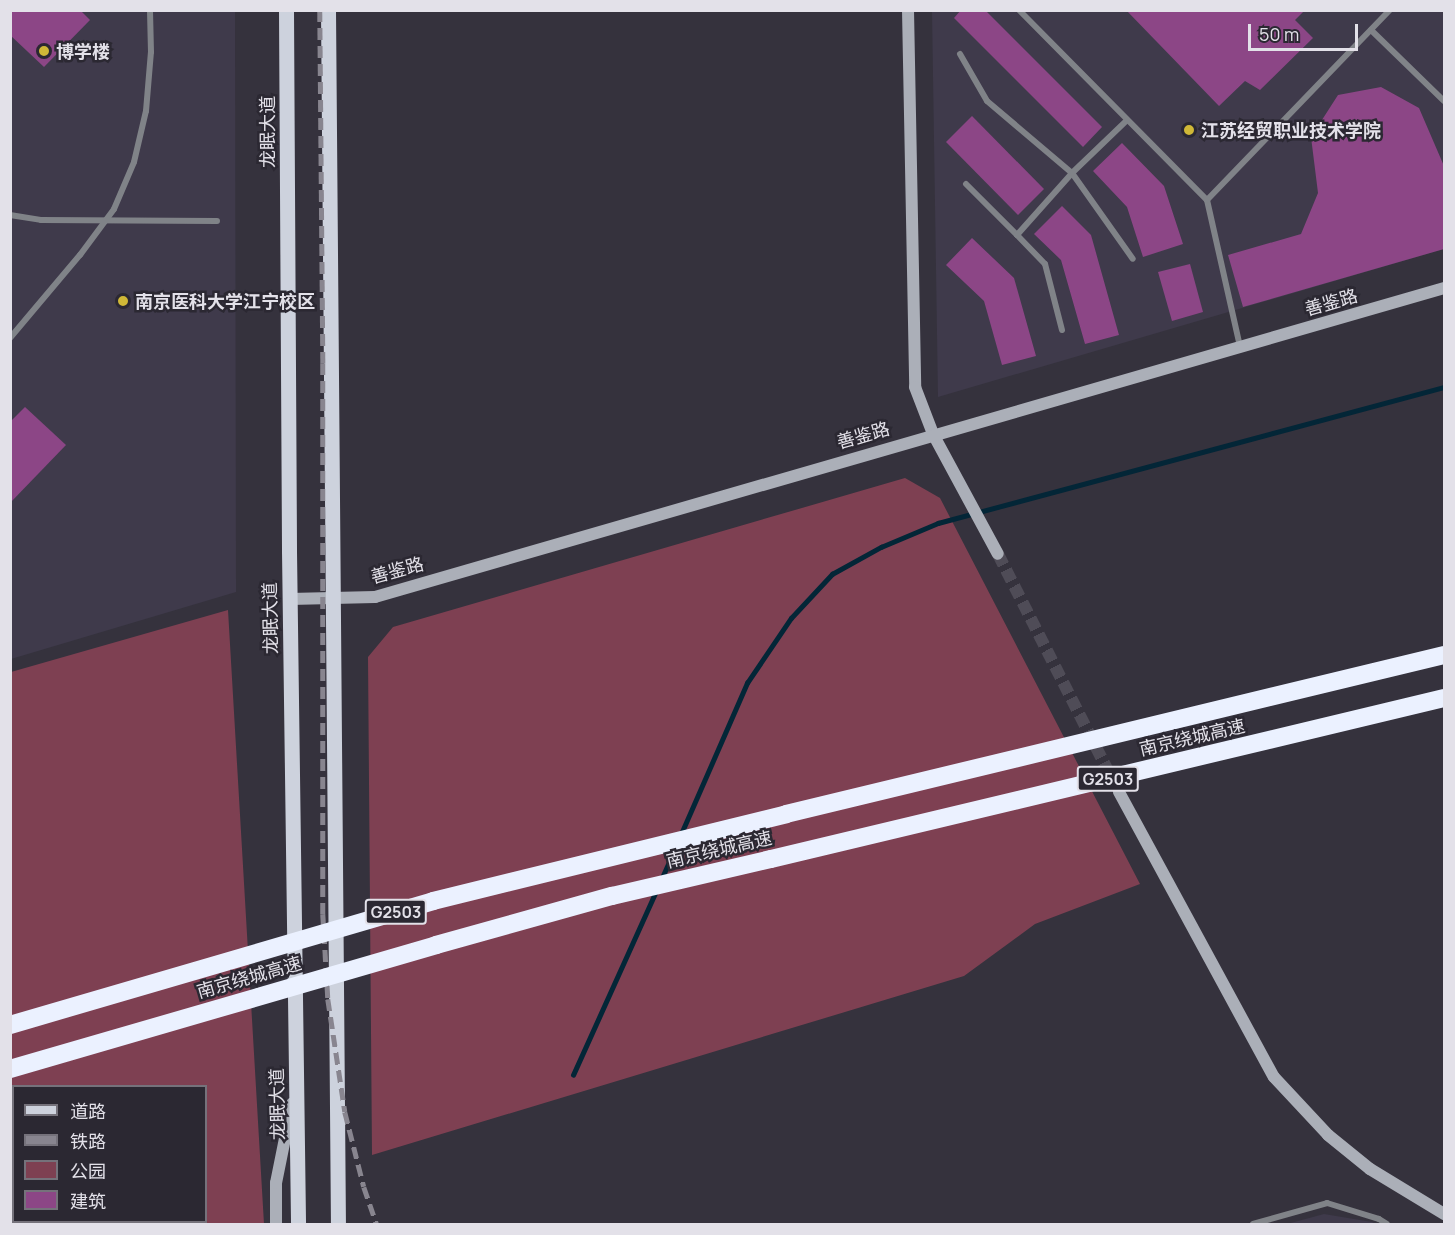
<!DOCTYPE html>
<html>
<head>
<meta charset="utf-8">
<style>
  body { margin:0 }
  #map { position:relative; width:1455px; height:1235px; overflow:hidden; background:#35323d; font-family:Manrope,"Noto Sans SC",sans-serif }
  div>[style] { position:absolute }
  .built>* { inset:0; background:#3f3a4b }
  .green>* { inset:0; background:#7e4052 }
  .stream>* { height:4.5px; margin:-2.25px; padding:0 2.25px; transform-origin:2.25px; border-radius:2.25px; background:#032637 }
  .building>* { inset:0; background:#8c4686 }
  .secondary-tunnel>* { height:12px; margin-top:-6px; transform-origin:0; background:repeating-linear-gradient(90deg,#4f4c57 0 12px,transparent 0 18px) }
  .lane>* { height:6px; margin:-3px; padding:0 3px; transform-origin:3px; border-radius:3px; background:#808388 }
  .secondary>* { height:12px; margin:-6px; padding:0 6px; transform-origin:6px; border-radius:6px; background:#abafb8 }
  .primary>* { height:15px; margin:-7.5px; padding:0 7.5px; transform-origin:7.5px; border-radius:7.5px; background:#cdd2dd }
  .highway>* { height:18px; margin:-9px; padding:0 9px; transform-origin:9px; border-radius:9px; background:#ebf1ff }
  .rail>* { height:4.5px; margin-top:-2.25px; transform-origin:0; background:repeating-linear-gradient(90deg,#88858f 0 12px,transparent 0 18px) }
  .highway-bridge>* { height:18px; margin:-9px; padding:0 9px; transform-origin:9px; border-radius:9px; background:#ebf1ff }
  .dots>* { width:16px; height:16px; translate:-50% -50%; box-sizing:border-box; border:3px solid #2b2832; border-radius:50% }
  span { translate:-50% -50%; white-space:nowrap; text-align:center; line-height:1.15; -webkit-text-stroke:5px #2b2832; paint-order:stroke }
  .shield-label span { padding:2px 4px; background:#2b2832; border:2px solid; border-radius:4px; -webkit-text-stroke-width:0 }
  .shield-label { font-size:16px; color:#e3e1e9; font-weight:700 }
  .poi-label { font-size:18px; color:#e3e1e9; font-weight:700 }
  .left { translate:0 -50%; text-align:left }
  .street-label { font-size:18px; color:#e3e1e9 }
  .frame { position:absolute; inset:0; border:12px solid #e3e1e9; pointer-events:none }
  .legend { position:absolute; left:12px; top:1085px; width:195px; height:138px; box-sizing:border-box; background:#2b2832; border:2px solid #75727b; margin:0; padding:8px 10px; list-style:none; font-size:18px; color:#e3e1e9 }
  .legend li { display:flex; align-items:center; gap:12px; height:30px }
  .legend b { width:30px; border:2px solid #75727b }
  .scale { position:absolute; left:1248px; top:24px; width:110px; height:27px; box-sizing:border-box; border:3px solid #e3e1e9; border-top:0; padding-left:8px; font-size:18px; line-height:21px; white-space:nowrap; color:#e3e1e9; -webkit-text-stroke:4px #2b2832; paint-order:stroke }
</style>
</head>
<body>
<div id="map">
  <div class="built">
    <div style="clip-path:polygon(11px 11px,235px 11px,236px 592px,11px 659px)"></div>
    <div style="clip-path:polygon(932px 11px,1444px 11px,1444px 249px,938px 397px)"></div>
    <div style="clip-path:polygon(1324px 1214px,1372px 1222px,1376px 1224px,1287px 1224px)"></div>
  </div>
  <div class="green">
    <div style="clip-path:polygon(905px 478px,940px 498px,1140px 884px,1035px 924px,964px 976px,372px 1155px,368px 657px,393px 627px)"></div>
    <div style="clip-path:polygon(evenodd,228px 610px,264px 1224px,11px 1224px,11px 672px,228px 610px,14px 1086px,206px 1086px,206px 1222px,14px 1222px,14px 1086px)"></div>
  </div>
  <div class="stream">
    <div style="left:681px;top:834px;width:165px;rotate:-66.4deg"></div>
    <div style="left:747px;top:683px;width:78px;rotate:-55.9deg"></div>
    <div style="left:791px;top:618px;width:60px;rotate:-47deg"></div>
    <div style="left:832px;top:574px;width:56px;rotate:-28.9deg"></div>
    <div style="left:881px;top:547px;width:62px;rotate:-22.8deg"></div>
    <div style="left:938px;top:523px;width:524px;rotate:-15.04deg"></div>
    <div style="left:661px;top:880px;width:36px;rotate:-66deg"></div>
    <div style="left:573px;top:1075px;width:202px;rotate:-65.7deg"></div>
  </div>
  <div class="building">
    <div style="clip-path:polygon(10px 10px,80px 10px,90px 20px,44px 67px,10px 35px)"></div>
    <div style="clip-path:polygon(961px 10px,985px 10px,1102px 127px,1083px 147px,954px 18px)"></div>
    <div style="clip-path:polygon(1126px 10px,1305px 10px,1295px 20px,1313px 38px,1260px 90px,1245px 81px,1219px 106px)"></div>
    <div style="clip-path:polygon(1381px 87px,1419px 108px,1444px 166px,1444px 249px,1243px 307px,1228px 255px,1301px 234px,1318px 193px,1311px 137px,1338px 95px)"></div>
    <div style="clip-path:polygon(972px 116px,1044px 189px,1018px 215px,946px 142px)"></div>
    <div style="clip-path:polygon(1122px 143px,1164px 186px,1183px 244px,1143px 257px,1127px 207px,1093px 171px)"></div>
    <div style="clip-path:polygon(1062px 206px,1091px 235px,1119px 335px,1085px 344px,1061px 260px,1034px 234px)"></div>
    <div style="clip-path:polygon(972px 238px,1014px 278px,1036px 356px,1002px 365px,984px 301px,946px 265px)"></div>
    <div style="clip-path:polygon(1190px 264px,1203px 312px,1172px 321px,1158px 272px)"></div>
    <div style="clip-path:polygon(25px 407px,66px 445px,10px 503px,10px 422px)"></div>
  </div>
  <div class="secondary-tunnel">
    <div style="left:998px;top:554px;width:267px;rotate:63.1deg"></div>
  </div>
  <div class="lane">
    <div style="left:1019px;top:10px;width:267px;rotate:45.3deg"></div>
    <div style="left:1207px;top:200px;width:151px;rotate:77.3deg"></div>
    <div style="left:1371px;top:30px;width:102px;rotate:44.2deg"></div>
    <div style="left:960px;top:54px;width:54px;rotate:60.1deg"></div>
    <div style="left:987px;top:101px;width:111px;rotate:40.3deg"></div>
    <div style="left:1072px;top:173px;width:105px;rotate:54.7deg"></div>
    <div style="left:966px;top:184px;width:72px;rotate:45deg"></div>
    <div style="left:1207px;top:200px;width:264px;rotate:-46.1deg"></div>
    <div style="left:10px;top:215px;width:31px;rotate:9deg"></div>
    <div style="left:41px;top:220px;width:176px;rotate:0.3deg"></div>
    <div style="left:1062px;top:330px;width:68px;rotate:-104.4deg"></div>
    <div style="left:1045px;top:264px;width:40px;rotate:-134deg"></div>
    <div style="left:1017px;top:235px;width:83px;rotate:-48.4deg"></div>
    <div style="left:1072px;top:173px;width:76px;rotate:-43.9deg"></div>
    <div style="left:10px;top:338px;width:109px;rotate:-49.9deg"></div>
    <div style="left:80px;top:255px;width:57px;rotate:-53.5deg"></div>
    <div style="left:114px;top:209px;width:51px;rotate:-66.9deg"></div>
    <div style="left:134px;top:162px;width:52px;rotate:-76.8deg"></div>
    <div style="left:146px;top:111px;width:59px;rotate:-85.2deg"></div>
    <div style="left:151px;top:52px;width:42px;rotate:-91.4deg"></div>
    <div style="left:1253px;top:1224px;width:77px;rotate:-15.8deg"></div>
    <div style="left:1327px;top:1203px;width:54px;rotate:17.1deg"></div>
    <div style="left:1379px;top:1219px;width:9px;rotate:32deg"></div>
  </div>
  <div class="secondary">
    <div style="left:908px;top:10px;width:377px;rotate:88.9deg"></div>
    <div style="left:915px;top:387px;width:50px;rotate:69deg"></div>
    <div style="left:933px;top:434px;width:136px;rotate:61.6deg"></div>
    <div style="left:290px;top:599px;width:85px;rotate:-1.3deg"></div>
    <div style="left:375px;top:597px;width:1113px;rotate:-16.12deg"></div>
    <div style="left:1119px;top:792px;width:324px;rotate:61.5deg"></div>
    <div style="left:1274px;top:1077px;width:79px;rotate:47deg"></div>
    <div style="left:1328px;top:1135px;width:54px;rotate:39deg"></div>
    <div style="left:1370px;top:1169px;width:87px;rotate:31.3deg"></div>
    <div style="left:276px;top:1224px;width:41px;rotate:-90deg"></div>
    <div style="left:276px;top:1183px;width:81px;rotate:-78.6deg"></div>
  </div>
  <div class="primary">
    <div style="left:286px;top:10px;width:541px;rotate:89.68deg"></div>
    <div style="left:289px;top:551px;width:673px;rotate:89.23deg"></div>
    <div style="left:328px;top:10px;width:1214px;rotate:89.53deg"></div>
  </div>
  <div class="highway">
    <div style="left:786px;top:814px;width:677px;rotate:-13.58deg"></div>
    <div style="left:771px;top:859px;width:692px;rotate:-13.45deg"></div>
  </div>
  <div class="rail">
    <div style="left:320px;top:10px;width:353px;rotate:89.5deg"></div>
    <div style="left:323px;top:363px;width:551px;rotate:90deg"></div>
    <div style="left:323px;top:914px;width:85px;rotate:86.6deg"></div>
    <div style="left:328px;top:999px;width:114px;rotate:81.4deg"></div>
    <div style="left:345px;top:1112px;width:77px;rotate:75.8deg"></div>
    <div style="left:364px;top:1187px;width:39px;rotate:71deg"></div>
  </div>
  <div class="highway-bridge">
    <div style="left:10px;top:1025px;width:441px;rotate:-16.3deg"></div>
    <div style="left:433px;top:901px;width:364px;rotate:-13.8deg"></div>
    <div style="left:10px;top:1069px;width:444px;rotate:-16.2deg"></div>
    <div style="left:436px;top:945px;width:183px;rotate:-15.6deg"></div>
    <div style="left:612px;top:896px;width:163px;rotate:-13.1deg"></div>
  </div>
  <div class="dots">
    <div style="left:44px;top:51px;background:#d0b837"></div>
    <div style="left:1189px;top:130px;background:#d0b837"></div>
    <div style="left:123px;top:301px;background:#d0b837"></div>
  </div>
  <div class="shield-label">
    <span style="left:1108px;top:779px">G2503</span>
    <span style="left:396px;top:912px">G2503</span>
  </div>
  <div class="poi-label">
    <span class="left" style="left:56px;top:51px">博学楼</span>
    <span class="left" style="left:1201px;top:130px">江苏经贸职业技术学院</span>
    <span class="left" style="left:135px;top:301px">南京医科大学江宁校区</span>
  </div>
  <div class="street-label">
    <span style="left:267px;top:132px;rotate:-90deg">龙眠大道</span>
    <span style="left:1331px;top:302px;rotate:-16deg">善鉴路</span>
    <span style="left:863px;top:435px;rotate:-16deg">善鉴路</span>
    <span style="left:397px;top:570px;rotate:-15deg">善鉴路</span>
    <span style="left:270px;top:618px;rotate:-91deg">龙眠大道</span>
    <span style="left:1192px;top:737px;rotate:-13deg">南京绕城高速</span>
    <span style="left:719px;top:849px;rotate:-13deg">南京绕城高速</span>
    <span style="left:249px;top:977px;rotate:-16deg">南京绕城高速</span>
    <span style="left:277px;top:1104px;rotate:-91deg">龙眠大道</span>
  </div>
  <div class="frame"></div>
  <ul class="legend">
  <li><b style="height:8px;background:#cdd2dd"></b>道路</li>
  <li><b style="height:8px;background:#88858f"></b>铁路</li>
  <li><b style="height:16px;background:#7e4052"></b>公园</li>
  <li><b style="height:16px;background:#8c4686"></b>建筑</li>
  </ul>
  <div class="scale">50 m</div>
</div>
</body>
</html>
